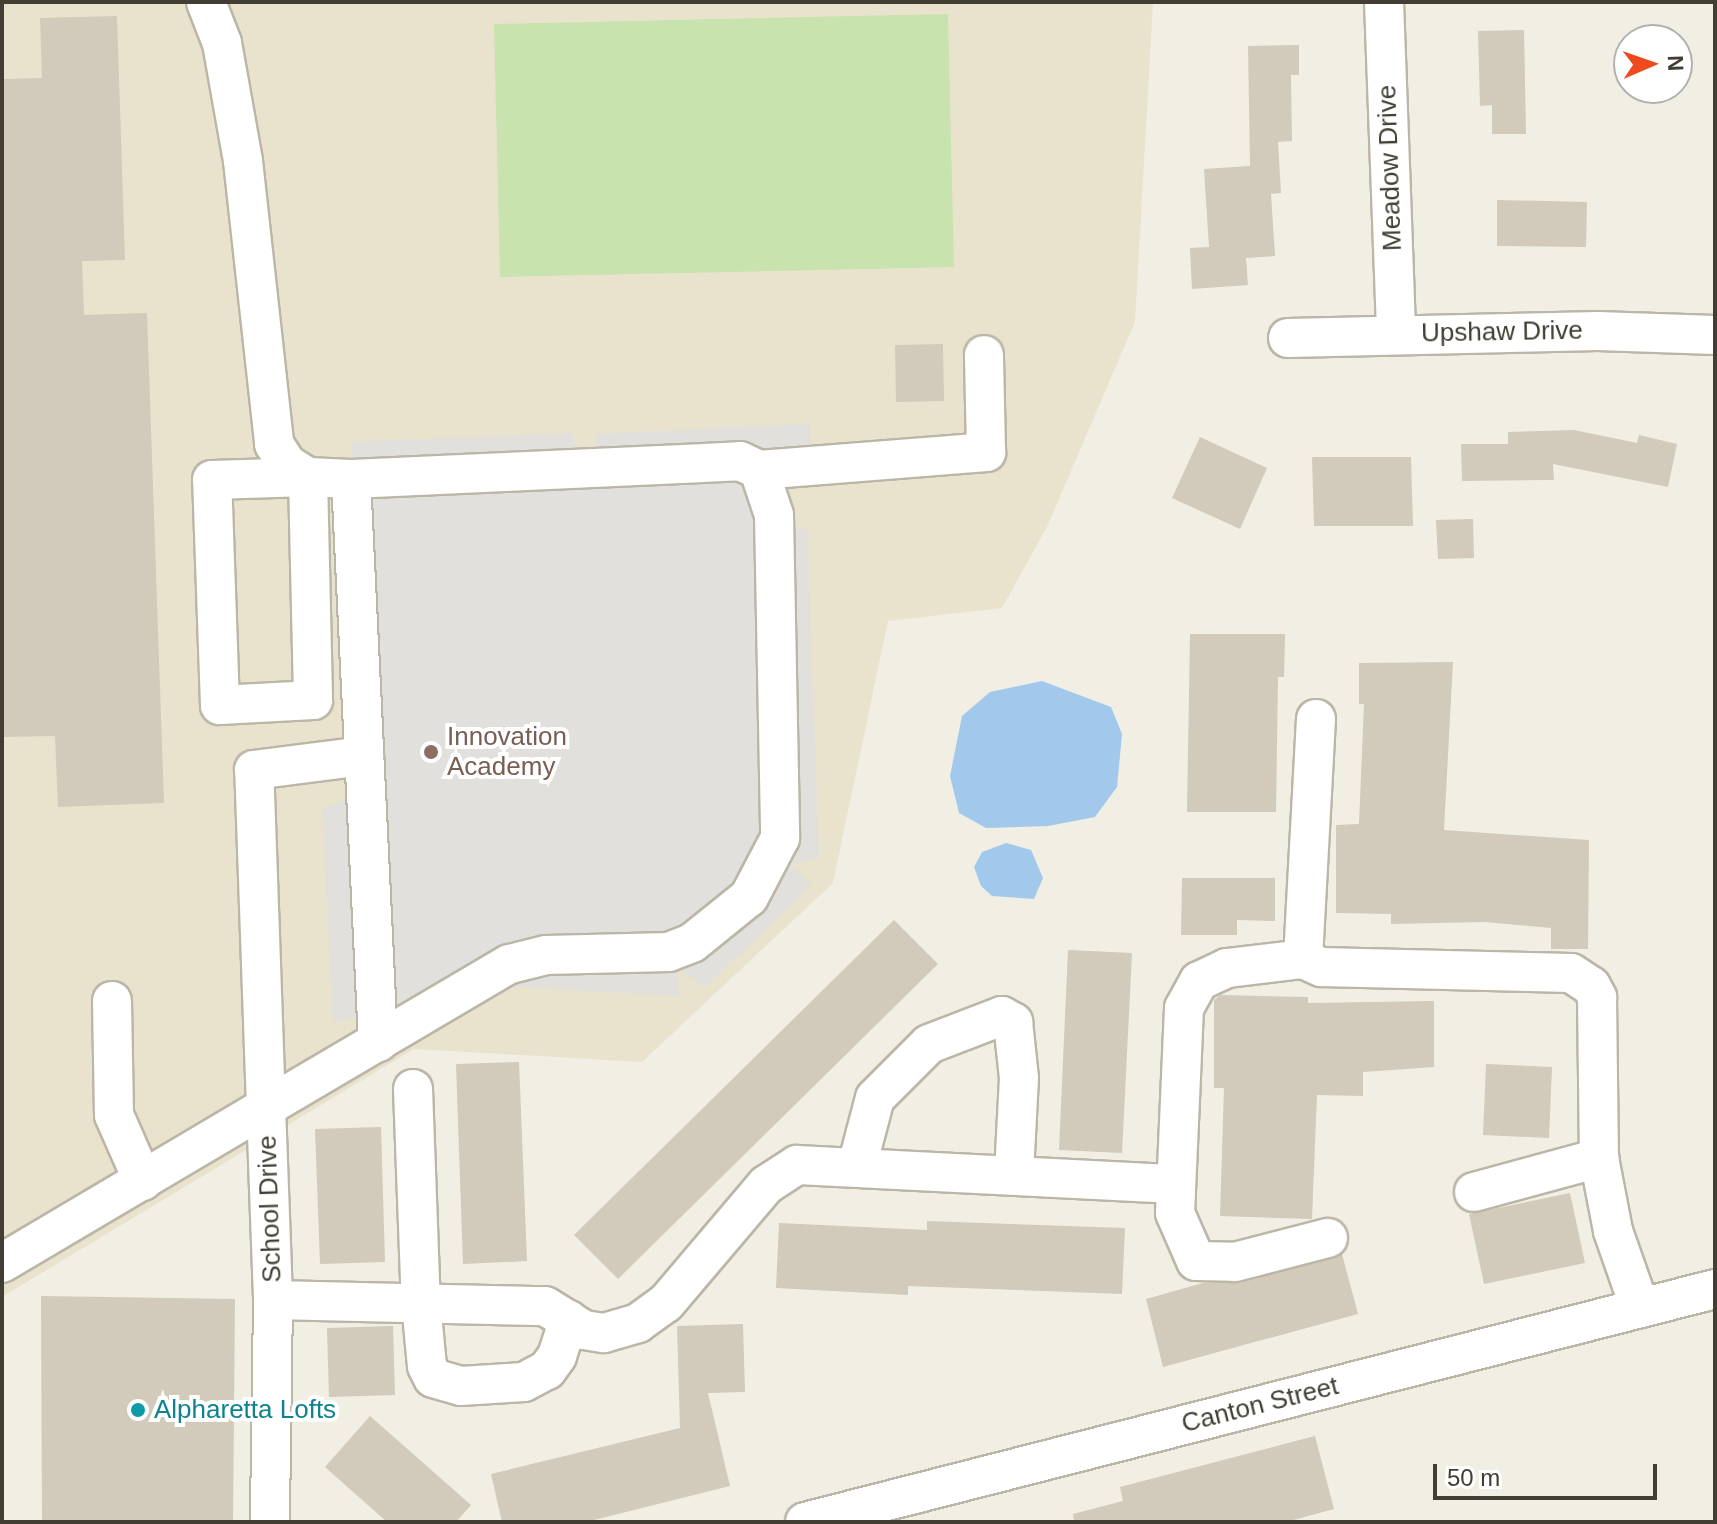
<!DOCTYPE html>
<html>
<head>
<meta charset="utf-8">
<style>
  body { margin:0 }
  #map { position:relative; width:1717px; height:1524px; overflow:hidden; background:#f1eee4; font-family:Helvetica,sans-serif }
  div>[style] { position:absolute }
  .education>* { inset:0; background:#e9e3ce }
  .green>* { inset:0; background:#c8e3ae }
  .parking>* { inset:0; background:#e2e0dc }
  .water>* { inset:0; background:#a2c9eb }
  .building>* { inset:0; background:#d2caba }
  .roads { filter:drop-shadow(2px 0 #bcb6a7) drop-shadow(-2px 0 #bcb6a7) drop-shadow(0 2px #bcb6a7) drop-shadow(0 -2px #bcb6a7) }
  .minor>* { height:38px; margin:-19px; padding:0 19px; transform-origin:19px; border-radius:19px; background:#fff }
  .dots>* { width:22px; height:22px; translate:-50% -50%; box-sizing:border-box; border:4px solid #fff; border-radius:50% }
  span { translate:-50% -50%; white-space:nowrap; text-align:center; line-height:1.15; -webkit-text-stroke:8px #fff; paint-order:stroke }
  .street-label { font-size:26px; color:#423e34 }
  .education-label { font-size:26px; color:#785e54 }
  .left { translate:0 -50%; text-align:left }
  .culture-label { font-size:26px; color:#0d838f }
  .frame { position:absolute; inset:0; border:4px solid #423e34; pointer-events:none }
  .north { position:absolute; left:1613px; top:24px; width:80px; height:80px; box-sizing:border-box; background:#fff; border:2px solid #b3b2ae; border-radius:50%; rotate:88deg; font-size:22px; font-weight:700; line-height:32px; text-align:center; color:#423e34 }
  .north::after { content:''; display:block; margin:auto; width:28px; height:36px; background:#ee4a1d; clip-path:polygon(50% 0,100% 100%,50% 72%,0 100%) }
  .scale { position:absolute; left:1433px; top:1464px; width:224px; height:36px; box-sizing:border-box; border:4px solid #423e34; border-top:0; padding-left:10px; font-size:24px; line-height:28px; white-space:nowrap; color:#423e34; -webkit-text-stroke:6px #fff; paint-order:stroke }
</style>
</head>
<body>
<div id="map">
  <div class="education">
    <div style="clip-path:polygon(2px 2px,1153px 2px,1135px 322px,1047px 527px,1002px 608px,888px 621px,833px 883px,642px 1062px,414px 1049px,2px 1297px)"></div>
  </div>
  <div class="green">
    <div style="clip-path:polygon(948px 14px,954px 267px,500px 277px,494px 24px)"></div>
  </div>
  <div class="parking">
    <div style="clip-path:polygon(809px 424px,815px 477px,782px 494px,783px 528px,807px 529px,819px 859px,789px 864px,812px 885px,705px 987px,678px 968px,679px 996px,518px 987px,333px 1022px,322px 808px,350px 798px,351px 442px,573px 433px,577px 459px,596px 455px,595px 434px)"></div>
  </div>
  <div class="water">
    <div style="clip-path:polygon(1042px 681px,1111px 707px,1122px 734px,1117px 787px,1095px 817px,1048px 826px,986px 828px,959px 813px,950px 776px,962px 716px,990px 692px)"></div>
    <div style="clip-path:polygon(1006px 843px,1031px 850px,1043px 878px,1034px 899px,992px 896px,981px 886px,974px 867px,982px 852px)"></div>
  </div>
  <div class="building">
    <div style="clip-path:polygon(117px 16px,125px 260px,82px 261px,84px 315px,147px 313px,164px 803px,58px 807px,55px 736px,2px 737px,2px 79px,42px 78px,40px 18px)"></div>
    <div style="clip-path:polygon(1524px 30px,1526px 134px,1492px 134px,1492px 105px,1480px 106px,1478px 31px)"></div>
    <div style="clip-path:polygon(1299px 45px,1299px 75px,1291px 75px,1292px 141px,1278px 142px,1281px 193px,1271px 194px,1275px 256px,1246px 258px,1248px 285px,1192px 289px,1190px 248px,1209px 247px,1204px 169px,1250px 166px,1248px 46px)"></div>
    <div style="clip-path:polygon(1497px 200px,1587px 202px,1586px 247px,1497px 246px)"></div>
    <div style="clip-path:polygon(943px 344px,944px 401px,896px 402px,895px 345px)"></div>
    <div style="clip-path:polygon(1574px 430px,1637px 443px,1639px 435px,1677px 444px,1668px 487px,1553px 464px,1554px 480px,1462px 481px,1461px 444px,1508px 444px,1508px 432px)"></div>
    <div style="clip-path:polygon(1200px 437px,1267px 468px,1240px 529px,1172px 498px)"></div>
    <div style="clip-path:polygon(1312px 457px,1411px 457px,1413px 526px,1314px 526px)"></div>
    <div style="clip-path:polygon(1473px 519px,1474px 558px,1438px 559px,1436px 520px)"></div>
    <div style="clip-path:polygon(1190px 634px,1285px 634px,1284px 677px,1278px 677px,1276px 812px,1187px 812px)"></div>
    <div style="clip-path:polygon(1453px 662px,1444px 830px,1589px 840px,1588px 949px,1551px 949px,1551px 928px,1484px 922px,1391px 924px,1391px 914px,1336px 913px,1336px 825px,1359px 824px,1364px 704px,1359px 704px,1359px 663px)"></div>
    <div style="clip-path:polygon(1182px 878px,1275px 878px,1275px 921px,1237px 920px,1237px 935px,1181px 935px)"></div>
    <div style="clip-path:polygon(894px 920px,938px 964px,618px 1279px,574px 1235px)"></div>
    <div style="clip-path:polygon(1068px 950px,1132px 953px,1122px 1153px,1059px 1150px)"></div>
    <div style="clip-path:polygon(1220px 995px,1308px 997px,1308px 1003px,1434px 1001px,1434px 1067px,1363px 1072px,1363px 1096px,1317px 1095px,1312px 1219px,1220px 1216px,1224px 1088px,1214px 1088px,1214px 1000px)"></div>
    <div style="clip-path:polygon(519px 1062px,527px 1261px,463px 1264px,456px 1064px)"></div>
    <div style="clip-path:polygon(1486px 1064px,1552px 1067px,1549px 1138px,1483px 1135px)"></div>
    <div style="clip-path:polygon(381px 1127px,385px 1262px,320px 1264px,315px 1129px)"></div>
    <div style="clip-path:polygon(1570px 1193px,1585px 1263px,1484px 1284px,1469px 1214px)"></div>
    <div style="clip-path:polygon(927px 1221px,1125px 1228px,1122px 1294px,908px 1286px,908px 1295px,776px 1288px,779px 1223px,927px 1230px)"></div>
    <div style="clip-path:polygon(1342px 1254px,1358px 1314px,1163px 1367px,1146px 1299px,1203px 1283px,1240px 1283px)"></div>
    <div style="clip-path:polygon(41px 1296px,235px 1299px,233px 1522px,42px 1522px)"></div>
    <div style="clip-path:polygon(743px 1324px,745px 1392px,708px 1393px,730px 1486px,586px 1522px,502px 1522px,491px 1474px,680px 1428px,677px 1326px)"></div>
    <div style="clip-path:polygon(393px 1326px,395px 1395px,329px 1397px,327px 1328px)"></div>
    <div style="clip-path:polygon(370px 1416px,471px 1505px,456px 1522px,387px 1522px,325px 1467px)"></div>
    <div style="clip-path:polygon(1315px 1436px,1334px 1509px,1286px 1522px,1074px 1522px,1073px 1514px,1123px 1501px,1120px 1487px)"></div>
  </div>
  <div class="roads">
    <div class="minor">
      <div style="left:206px;top:2px;width:44px;rotate:68.7deg"></div>
      <div style="left:222px;top:43px;width:120px;rotate:79.9deg"></div>
      <div style="left:243px;top:161px;width:285px;rotate:83.7deg"></div>
      <div style="left:274px;top:444px;width:24px;rotate:57deg"></div>
      <div style="left:287px;top:464px;width:25px;rotate:32deg"></div>
      <div style="left:308px;top:477px;width:43px;rotate:2.7deg"></div>
      <div style="left:351px;top:479px;width:564px;rotate:87.25deg"></div>
      <div style="left:1384px;top:2px;width:332px;rotate:87.9deg"></div>
      <div style="left:1288px;top:338px;width:310px;rotate:-1.3deg"></div>
      <div style="left:1598px;top:331px;width:117px;rotate:2deg"></div>
      <div style="left:759px;top:470px;width:228px;rotate:-4.5deg"></div>
      <div style="left:986px;top:452px;width:97px;rotate:-91.2deg"></div>
      <div style="left:308px;top:477px;width:223px;rotate:88.7deg"></div>
      <div style="left:313px;top:700px;width:93px;rotate:176.9deg"></div>
      <div style="left:220px;top:705px;width:225px;rotate:-92deg"></div>
      <div style="left:212px;top:480px;width:96px;rotate:-1.8deg"></div>
      <div style="left:351px;top:479px;width:389px;rotate:-2.6deg"></div>
      <div style="left:740px;top:461px;width:21px;rotate:25deg"></div>
      <div style="left:759px;top:470px;width:47px;rotate:71.6deg"></div>
      <div style="left:774px;top:515px;width:323px;rotate:88.9deg"></div>
      <div style="left:780px;top:838px;width:67px;rotate:117.7deg"></div>
      <div style="left:749px;top:897px;width:73px;rotate:141.1deg"></div>
      <div style="left:692px;top:943px;width:25px;rotate:159deg"></div>
      <div style="left:669px;top:952px;width:123px;rotate:178.6deg"></div>
      <div style="left:546px;top:955px;width:38px;rotate:166deg"></div>
      <div style="left:509px;top:964px;width:282px;rotate:149.5deg"></div>
      <div style="left:266px;top:1107px;width:337px;rotate:-92deg"></div>
      <div style="left:254px;top:770px;width:111px;rotate:-7.3deg"></div>
      <div style="left:1316px;top:719px;width:240px;rotate:93.1deg"></div>
      <div style="left:1303px;top:959px;width:20px;rotate:24deg"></div>
      <div style="left:1321px;top:967px;width:250px;rotate:1.4deg"></div>
      <div style="left:1571px;top:973px;width:24px;rotate:33deg"></div>
      <div style="left:1591px;top:986px;width:13px;rotate:61deg"></div>
      <div style="left:1597px;top:997px;width:161px;rotate:89.3deg"></div>
      <div style="left:1599px;top:1158px;width:74px;rotate:79.1deg"></div>
      <div style="left:1613px;top:1231px;width:82px;rotate:70.7deg"></div>
      <div style="left:1303px;top:959px;width:77px;rotate:173.2deg"></div>
      <div style="left:1227px;top:968px;width:31px;rotate:155deg"></div>
      <div style="left:1199px;top:981px;width:31px;rotate:119deg"></div>
      <div style="left:1184px;top:1008px;width:205px;rotate:92.5deg"></div>
      <div style="left:1175px;top:1213px;width:52px;rotate:66.4deg"></div>
      <div style="left:1196px;top:1261px;width:39px;rotate:1deg"></div>
      <div style="left:1235px;top:1262px;width:96px;rotate:-14.5deg"></div>
      <div style="left:112px;top:1001px;width:114px;rotate:89deg"></div>
      <div style="left:114px;top:1115px;width:72px;rotate:66.3deg"></div>
      <div style="left:413px;top:1089px;width:214px;rotate:87.9deg"></div>
      <div style="left:421px;top:1303px;width:63px;rotate:84.6deg"></div>
      <div style="left:427px;top:1366px;width:13px;rotate:63deg"></div>
      <div style="left:433px;top:1378px;width:29px;rotate:16deg"></div>
      <div style="left:461px;top:1386px;width:63px;rotate:-3.6deg"></div>
      <div style="left:524px;top:1382px;width:26px;rotate:-28deg"></div>
      <div style="left:547px;top:1370px;width:17px;rotate:-54deg"></div>
      <div style="left:557px;top:1356px;width:38px;rotate:-72deg"></div>
      <div style="left:857px;top:1166px;width:70px;rotate:-75.2deg"></div>
      <div style="left:875px;top:1098px;width:76px;rotate:-45deg"></div>
      <div style="left:929px;top:1044px;width:78px;rotate:-21deg"></div>
      <div style="left:1002px;top:1016px;width:13px;rotate:29deg"></div>
      <div style="left:1013px;top:1022px;width:56px;rotate:83.9deg"></div>
      <div style="left:1019px;top:1078px;width:97px;rotate:93deg"></div>
      <div style="left:1474px;top:1192px;width:130px;rotate:-15.2deg"></div>
      <div style="left:2px;top:1263px;width:307px;rotate:-30.6deg"></div>
      <div style="left:266px;top:1107px;width:193px;rotate:87.9deg"></div>
      <div style="left:273px;top:1300px;width:222px;rotate:90.8deg"></div>
      <div style="left:273px;top:1300px;width:272px;rotate:1.3deg"></div>
      <div style="left:545px;top:1306px;width:46px;rotate:31.6deg"></div>
      <div style="left:584px;top:1330px;width:20px;rotate:9deg"></div>
      <div style="left:604px;top:1333px;width:35px;rotate:-16deg"></div>
      <div style="left:638px;top:1323px;width:34px;rotate:-36deg"></div>
      <div style="left:666px;top:1303px;width:155px;rotate:-49.7deg"></div>
      <div style="left:766px;top:1185px;width:37px;rotate:-33deg"></div>
      <div style="left:797px;top:1165px;width:379px;rotate:2.9deg"></div>
      <div style="left:805px;top:1522px;width:939px;rotate:-14.36deg"></div>
    </div>
  </div>
  <div class="dots">
    <div style="left:431px;top:752px;background:#8d6e63"></div>
    <div style="left:138px;top:1410px;background:#0f9aa8"></div>
  </div>
  <div class="street-label">
    <span style="left:1390px;top:168px;rotate:-92deg">Meadow Drive</span>
    <span style="left:1502px;top:332px;rotate:-1deg">Upshaw Drive</span>
    <span style="left:270px;top:1209px;rotate:-92deg">School Drive</span>
    <span style="left:1260px;top:1405px;rotate:-14deg">Canton Street</span>
  </div>
  <div class="education-label">
    <span class="left" style="left:447px;top:752px">Innovation<br>Academy</span>
  </div>
  <div class="culture-label">
    <span class="left" style="left:154px;top:1410px">Alpharetta Lofts</span>
  </div>
  <div class="frame"></div>
  <div class="north">N</div>
  <div class="scale">50 m</div>
</div>
</body>
</html>
